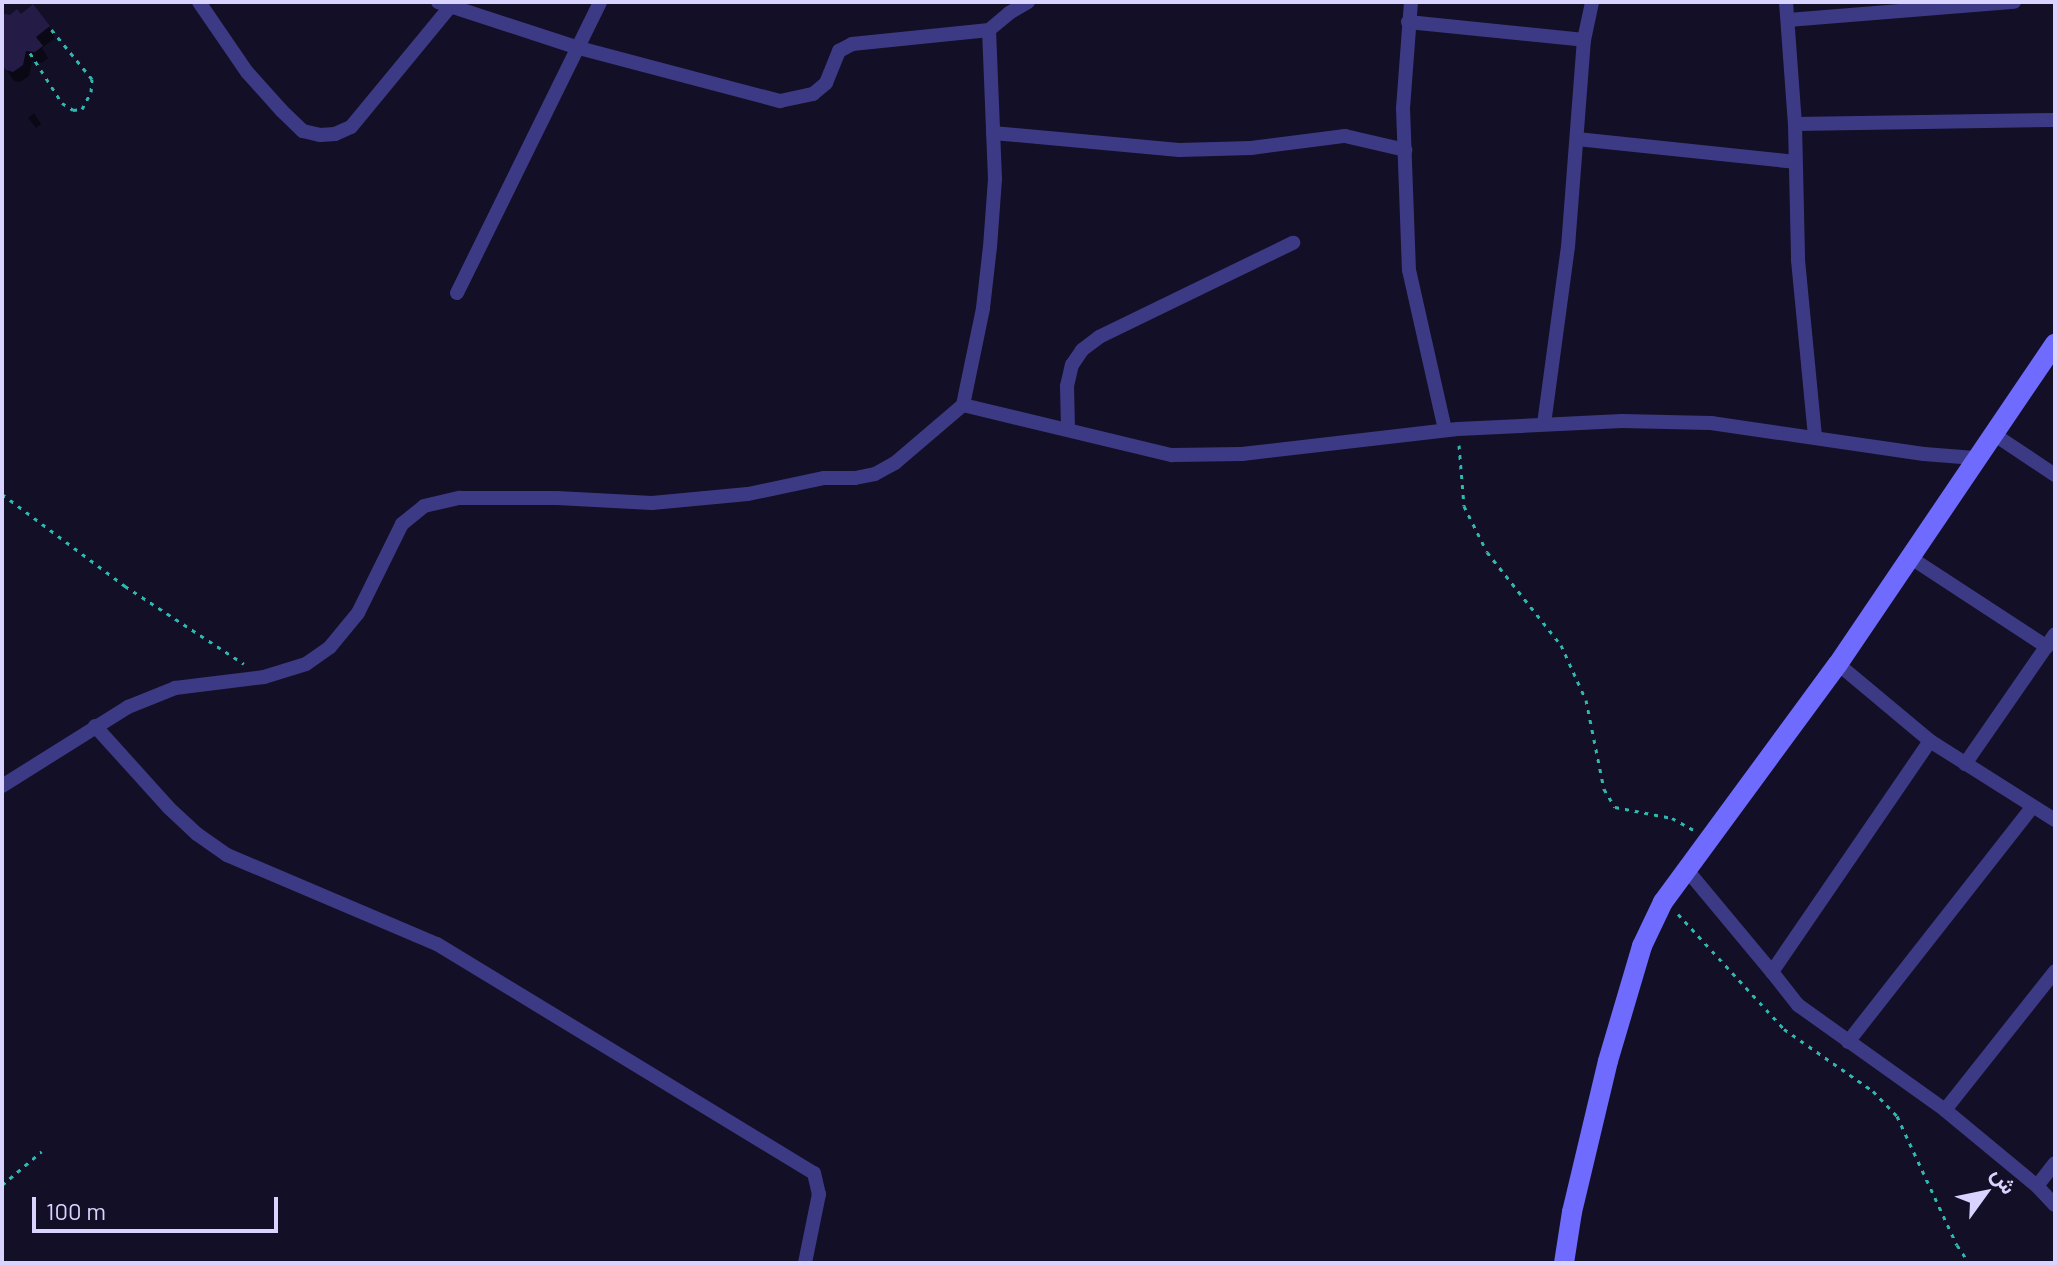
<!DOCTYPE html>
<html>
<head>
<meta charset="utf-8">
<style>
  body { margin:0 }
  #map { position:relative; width:2057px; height:1265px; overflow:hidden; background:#130f26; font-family:Barlow,Vazirmatn,sans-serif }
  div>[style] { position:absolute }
  .shadow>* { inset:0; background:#0007 }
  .building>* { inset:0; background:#241b47 }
  .path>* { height:3px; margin-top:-1.5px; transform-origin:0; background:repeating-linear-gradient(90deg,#2fb8b0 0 4px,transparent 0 10px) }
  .street>* { height:14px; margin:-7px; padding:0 7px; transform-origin:7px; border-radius:7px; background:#3d3a85 }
  .secondary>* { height:20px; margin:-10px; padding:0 10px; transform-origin:10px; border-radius:10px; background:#6f6bff }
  span { translate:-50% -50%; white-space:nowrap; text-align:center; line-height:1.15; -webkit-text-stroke:6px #130f26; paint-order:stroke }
  .frame { position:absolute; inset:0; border:4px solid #d9d4ff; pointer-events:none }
  .north { position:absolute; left:1945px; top:1153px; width:80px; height:80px; -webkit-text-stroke:6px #130f26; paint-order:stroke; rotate:57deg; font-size:22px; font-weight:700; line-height:32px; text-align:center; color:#d9d4ff }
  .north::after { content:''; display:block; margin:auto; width:28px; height:36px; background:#d9d4ff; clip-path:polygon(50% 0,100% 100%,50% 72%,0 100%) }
  .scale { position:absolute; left:32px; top:1197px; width:246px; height:36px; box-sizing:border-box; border:4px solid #d9d4ff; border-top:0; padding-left:10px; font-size:24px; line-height:28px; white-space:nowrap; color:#d9d4ff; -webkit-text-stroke:6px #130f26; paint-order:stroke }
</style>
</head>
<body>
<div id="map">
  <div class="shadow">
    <div style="clip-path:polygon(2px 10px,9px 18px,21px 16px,49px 27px,55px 38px,42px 48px,48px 58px,42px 63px,32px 61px,29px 76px,20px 82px,14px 81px,2px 63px)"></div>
    <div style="clip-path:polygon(34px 113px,41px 124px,36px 128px,28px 118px)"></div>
  </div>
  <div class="building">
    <div style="clip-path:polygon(33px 4px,50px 26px,36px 37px,43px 46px,35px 52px,26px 51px,23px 65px,13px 72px,6px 70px,2px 65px,2px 13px,10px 15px,17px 9px,21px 14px)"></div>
  </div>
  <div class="path">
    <div style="left:30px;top:53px;width:59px;rotate:57.4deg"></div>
    <div style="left:62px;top:103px;width:13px;rotate:32deg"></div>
    <div style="left:73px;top:110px;width:9px;rotate:-6deg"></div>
    <div style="left:82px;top:109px;width:19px;rotate:-62deg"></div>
    <div style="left:91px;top:92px;width:13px;rotate:-86deg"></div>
    <div style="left:92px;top:79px;width:65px;rotate:-129.4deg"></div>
    <div style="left:1459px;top:445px;width:61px;rotate:85.3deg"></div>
    <div style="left:1464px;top:506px;width:51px;rotate:63.4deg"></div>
    <div style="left:1487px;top:552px;width:119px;rotate:51.5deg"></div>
    <div style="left:1561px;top:645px;width:60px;rotate:65.6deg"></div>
    <div style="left:1586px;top:700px;width:91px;rotate:78.6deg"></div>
    <div style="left:1604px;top:789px;width:21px;rotate:59deg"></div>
    <div style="left:1615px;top:807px;width:58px;rotate:10.9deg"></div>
    <div style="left:1672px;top:818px;width:25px;rotate:29deg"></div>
    <div style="left:2px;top:494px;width:154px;rotate:36.8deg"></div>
    <div style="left:125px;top:586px;width:142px;rotate:33.2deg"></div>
    <div style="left:1678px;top:914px;width:156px;rotate:47.3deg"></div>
    <div style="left:1784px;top:1029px;width:108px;rotate:34.9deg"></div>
    <div style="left:1873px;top:1091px;width:35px;rotate:46deg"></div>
    <div style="left:1897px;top:1116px;width:142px;rotate:65.1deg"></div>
    <div style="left:1957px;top:1245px;width:22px;rotate:56deg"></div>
    <div style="left:2px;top:1185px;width:52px;rotate:-40.4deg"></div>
  </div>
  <div class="street">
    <div style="left:199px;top:2px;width:85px;rotate:55.6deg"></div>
    <div style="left:247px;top:72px;width:52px;rotate:48.1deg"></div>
    <div style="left:282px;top:111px;width:29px;rotate:44deg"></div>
    <div style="left:303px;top:131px;width:17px;rotate:13deg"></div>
    <div style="left:320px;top:135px;width:15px;rotate:-4deg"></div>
    <div style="left:335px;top:134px;width:17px;rotate:-24deg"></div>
    <div style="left:351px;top:127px;width:156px;rotate:-50.5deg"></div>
    <div style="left:438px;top:2px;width:148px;rotate:18.1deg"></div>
    <div style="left:579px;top:48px;width:208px;rotate:14.8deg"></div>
    <div style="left:780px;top:101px;width:34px;rotate:-12deg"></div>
    <div style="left:813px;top:94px;width:17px;rotate:-40deg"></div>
    <div style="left:826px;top:83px;width:35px;rotate:-68deg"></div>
    <div style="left:839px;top:51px;width:15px;rotate:-28deg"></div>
    <div style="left:852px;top:44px;width:138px;rotate:-5.8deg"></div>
    <div style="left:989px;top:30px;width:26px;rotate:-40deg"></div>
    <div style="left:1009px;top:13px;width:22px;rotate:-30deg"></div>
    <div style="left:1411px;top:2px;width:106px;rotate:94.3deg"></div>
    <div style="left:1403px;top:108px;width:162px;rotate:87.9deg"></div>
    <div style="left:1409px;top:270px;width:164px;rotate:77.3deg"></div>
    <div style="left:1786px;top:2px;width:122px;rotate:85.8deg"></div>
    <div style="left:1795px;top:124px;width:136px;rotate:88.7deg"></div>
    <div style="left:1798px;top:260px;width:178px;rotate:84.5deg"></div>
    <div style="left:1788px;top:20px;width:227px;rotate:-4.6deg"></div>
    <div style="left:1408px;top:22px;width:177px;rotate:5.8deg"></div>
    <div style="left:1795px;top:124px;width:260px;rotate:-0.9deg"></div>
    <div style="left:993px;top:133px;width:187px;rotate:5.2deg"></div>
    <div style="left:1179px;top:150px;width:72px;rotate:-1.6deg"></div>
    <div style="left:1251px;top:148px;width:95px;rotate:-7.3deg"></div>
    <div style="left:1345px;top:136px;width:62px;rotate:13.1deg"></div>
    <div style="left:1577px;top:139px;width:219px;rotate:6deg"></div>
    <div style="left:457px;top:293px;width:324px;rotate:-63.8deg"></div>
    <div style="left:963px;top:405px;width:99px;rotate:-78.3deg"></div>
    <div style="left:983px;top:308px;width:61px;rotate:-83.5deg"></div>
    <div style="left:990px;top:247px;width:68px;rotate:-85.8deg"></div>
    <div style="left:995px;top:179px;width:149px;rotate:-92.3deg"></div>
    <div style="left:1544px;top:424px;width:179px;rotate:-82.3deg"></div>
    <div style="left:1568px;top:247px;width:208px;rotate:-85.6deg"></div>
    <div style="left:1584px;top:40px;width:39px;rotate:-78deg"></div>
    <div style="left:1068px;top:429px;width:43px;rotate:-91.3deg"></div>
    <div style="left:1067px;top:386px;width:22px;rotate:-77deg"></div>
    <div style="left:1072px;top:365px;width:18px;rotate:-56deg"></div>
    <div style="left:1082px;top:350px;width:21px;rotate:-37deg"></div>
    <div style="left:1099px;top:337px;width:216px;rotate:-25.9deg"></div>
    <div style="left:1992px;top:433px;width:76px;rotate:33.7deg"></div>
    <div style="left:1908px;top:556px;width:166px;rotate:33.2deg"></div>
    <div style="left:1838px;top:664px;width:120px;rotate:39.9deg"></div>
    <div style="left:1930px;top:741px;width:148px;rotate:32.3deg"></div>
    <div style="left:95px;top:726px;width:110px;rotate:47.9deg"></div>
    <div style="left:169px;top:808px;width:38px;rotate:43deg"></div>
    <div style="left:197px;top:834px;width:37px;rotate:35deg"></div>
    <div style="left:227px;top:855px;width:228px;rotate:23deg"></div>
    <div style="left:437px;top:944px;width:441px;rotate:31.3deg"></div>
    <div style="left:814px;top:1173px;width:22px;rotate:77deg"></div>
    <div style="left:819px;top:1194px;width:70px;rotate:101.5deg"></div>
    <div style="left:1930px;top:741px;width:280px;rotate:124.4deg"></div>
    <div style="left:1772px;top:972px;width:42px;rotate:51.8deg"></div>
    <div style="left:1798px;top:1005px;width:181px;rotate:35.5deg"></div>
    <div style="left:1945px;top:1110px;width:119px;rotate:39.6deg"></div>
    <div style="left:2037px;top:1186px;width:26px;rotate:47deg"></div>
    <div style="left:1965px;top:764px;width:158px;rotate:-55.3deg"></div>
    <div style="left:2px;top:786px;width:149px;rotate:-32.1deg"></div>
    <div style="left:128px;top:707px;width:51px;rotate:-22deg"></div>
    <div style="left:175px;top:688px;width:90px;rotate:-7deg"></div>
    <div style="left:264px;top:677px;width:44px;rotate:-17.2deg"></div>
    <div style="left:306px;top:664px;width:29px;rotate:-35deg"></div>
    <div style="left:330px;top:647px;width:44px;rotate:-50.5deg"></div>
    <div style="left:358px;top:613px;width:99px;rotate:-63.7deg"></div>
    <div style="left:402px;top:524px;width:28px;rotate:-39deg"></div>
    <div style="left:424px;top:506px;width:37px;rotate:-13deg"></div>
    <div style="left:460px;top:498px;width:97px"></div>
    <div style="left:557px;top:498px;width:95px;rotate:3deg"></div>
    <div style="left:652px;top:503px;width:96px;rotate:-5.4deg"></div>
    <div style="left:748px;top:494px;width:78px;rotate:-11.9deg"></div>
    <div style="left:824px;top:478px;width:31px"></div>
    <div style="left:855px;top:478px;width:20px;rotate:-11deg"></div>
    <div style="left:875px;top:474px;width:23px;rotate:-29deg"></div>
    <div style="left:895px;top:463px;width:89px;rotate:-40.5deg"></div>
    <div style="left:963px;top:405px;width:215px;rotate:13.5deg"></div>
    <div style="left:1172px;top:455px;width:70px;rotate:-0.8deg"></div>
    <div style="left:1242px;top:454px;width:217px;rotate:-6.6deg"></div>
    <div style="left:1458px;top:429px;width:164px;rotate:-2.8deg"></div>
    <div style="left:1622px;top:421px;width:89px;rotate:1.3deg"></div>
    <div style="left:1711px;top:423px;width:215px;rotate:8.3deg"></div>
    <div style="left:1924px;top:454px;width:51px;rotate:4.5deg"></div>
    <div style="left:1687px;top:870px;width:133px;rotate:50.2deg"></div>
    <div style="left:1848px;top:1042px;width:298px;rotate:-51.9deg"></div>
    <div style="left:1945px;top:1110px;width:177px;rotate:-51.6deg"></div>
    <div style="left:2037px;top:1186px;width:29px;rotate:-52deg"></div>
  </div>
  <div class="secondary">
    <div style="left:1564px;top:1263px;width:52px;rotate:-81.1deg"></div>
    <div style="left:1572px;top:1212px;width:155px;rotate:-76.6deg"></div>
    <div style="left:1608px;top:1061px;width:120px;rotate:-73.5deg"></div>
    <div style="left:1642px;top:946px;width:49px;rotate:-64.5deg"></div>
    <div style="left:1663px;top:902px;width:295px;rotate:-53.7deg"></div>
    <div style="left:1838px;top:664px;width:387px;rotate:-55.9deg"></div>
  </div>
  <div class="frame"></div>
  <div class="north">ش</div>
  <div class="scale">100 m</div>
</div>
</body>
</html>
